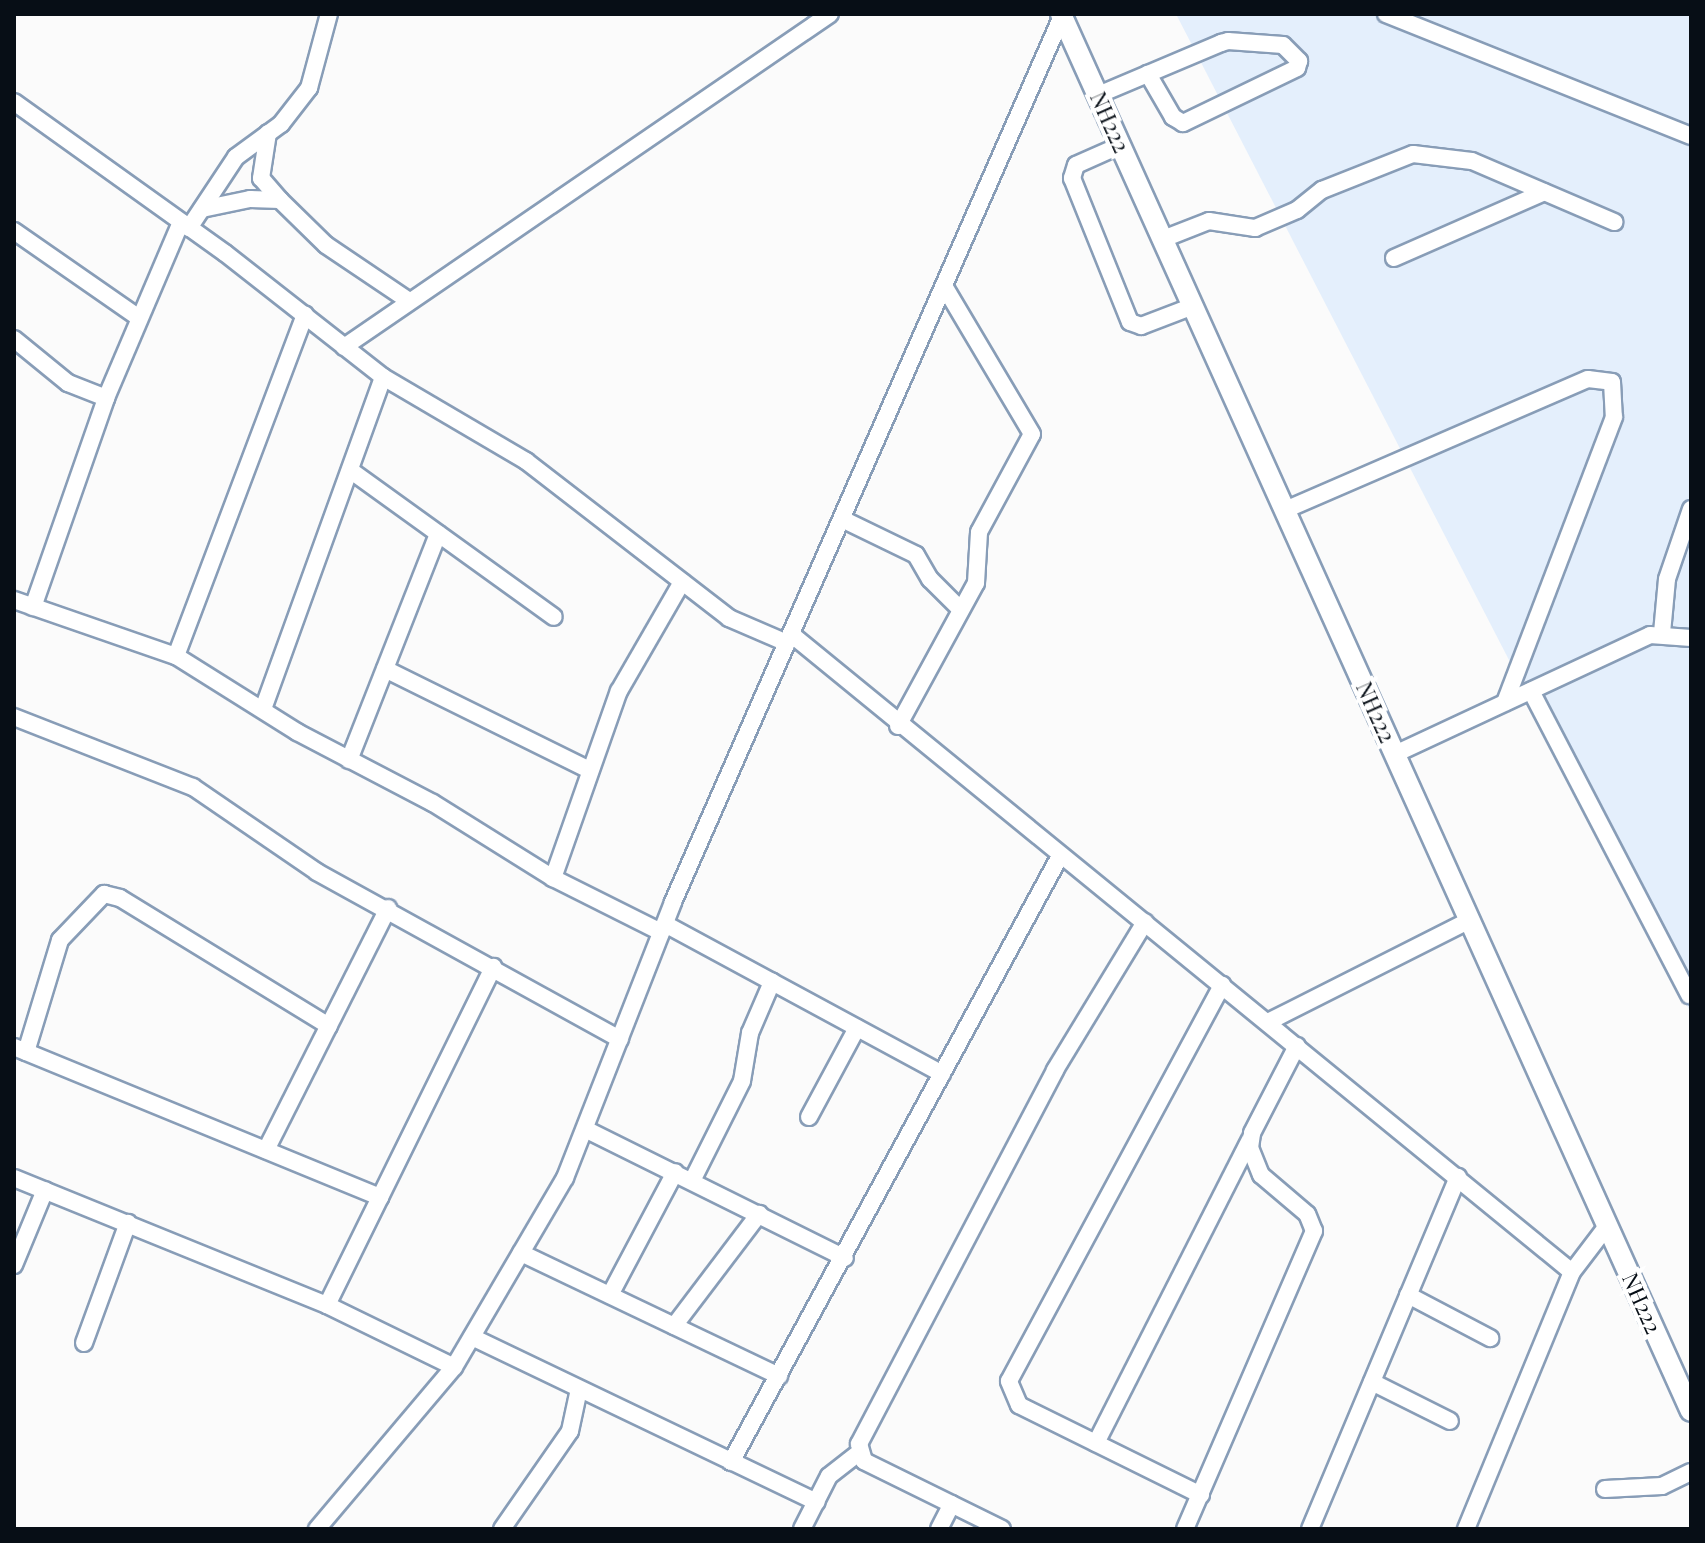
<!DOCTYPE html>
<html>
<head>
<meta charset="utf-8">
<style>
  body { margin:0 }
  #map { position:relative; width:1705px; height:1543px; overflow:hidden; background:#fbfbfb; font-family:"Playfair Display",serif }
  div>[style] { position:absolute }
  .built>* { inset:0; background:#e4effc }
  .roads { filter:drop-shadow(2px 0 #889db7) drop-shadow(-2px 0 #889db7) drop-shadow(0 2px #889db7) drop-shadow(0 -2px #889db7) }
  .minor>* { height:16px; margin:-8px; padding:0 8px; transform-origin:8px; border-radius:8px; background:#fff }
  .major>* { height:20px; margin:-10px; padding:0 10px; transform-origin:10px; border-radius:10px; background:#fff }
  span { translate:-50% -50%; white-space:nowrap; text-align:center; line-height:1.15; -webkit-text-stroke:8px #fff; paint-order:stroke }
  .street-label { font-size:22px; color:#070e16 }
  .frame { position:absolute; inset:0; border:16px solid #070e16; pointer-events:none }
</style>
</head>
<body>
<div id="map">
  <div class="built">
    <div style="clip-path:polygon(1176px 14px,1691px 14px,1691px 1013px)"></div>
  </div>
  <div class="roads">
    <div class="minor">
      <div style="left:1386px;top:14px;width:328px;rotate:21.8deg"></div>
      <div style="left:1098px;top:95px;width:134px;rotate:-22.9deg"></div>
      <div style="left:1221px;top:43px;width:7px;rotate:-16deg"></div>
      <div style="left:1228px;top:41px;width:55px;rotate:4.2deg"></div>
      <div style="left:1283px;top:45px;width:23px;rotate:45deg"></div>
      <div style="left:1299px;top:61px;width:7px;rotate:106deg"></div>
      <div style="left:1297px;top:68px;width:127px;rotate:154.2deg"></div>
      <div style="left:1183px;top:123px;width:12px;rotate:-149deg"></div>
      <div style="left:1173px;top:117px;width:50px;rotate:-120.2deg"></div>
      <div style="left:14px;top:102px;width:259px;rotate:35.6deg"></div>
      <div style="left:225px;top:253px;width:201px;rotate:38.1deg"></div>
      <div style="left:383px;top:377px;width:166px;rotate:30.4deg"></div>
      <div style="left:526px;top:461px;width:257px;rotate:37.7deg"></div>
      <div style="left:729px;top:618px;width:63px;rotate:23.3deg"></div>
      <div style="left:268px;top:133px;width:46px;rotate:98.8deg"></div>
      <div style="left:261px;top:178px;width:29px;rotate:49deg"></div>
      <div style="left:1121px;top:145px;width:49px;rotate:156deg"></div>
      <div style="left:1076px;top:165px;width:14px;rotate:107deg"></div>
      <div style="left:1072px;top:178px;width:155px;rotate:68.1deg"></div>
      <div style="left:1130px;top:322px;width:12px;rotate:20deg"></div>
      <div style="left:1141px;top:326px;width:56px;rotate:-21deg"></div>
      <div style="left:202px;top:209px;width:49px;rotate:-11.8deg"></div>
      <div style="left:250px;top:199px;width:30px;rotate:2deg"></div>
      <div style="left:280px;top:200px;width:64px;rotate:44.4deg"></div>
      <div style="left:326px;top:245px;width:100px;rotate:34deg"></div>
      <div style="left:189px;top:228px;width:85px;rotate:-56.5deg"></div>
      <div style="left:236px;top:157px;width:56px;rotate:-36.3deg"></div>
      <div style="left:281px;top:124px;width:46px;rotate:-52.1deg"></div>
      <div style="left:309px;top:88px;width:77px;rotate:-74.9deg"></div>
      <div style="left:14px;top:231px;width:152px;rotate:34.8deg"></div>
      <div style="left:1163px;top:239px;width:49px;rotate:-21.4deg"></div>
      <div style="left:1209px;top:221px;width:47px;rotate:8.7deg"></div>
      <div style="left:1255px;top:228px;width:46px;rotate:-23.2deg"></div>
      <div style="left:1297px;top:210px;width:32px;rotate:-39deg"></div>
      <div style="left:1322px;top:190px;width:98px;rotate:-21.6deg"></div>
      <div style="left:1413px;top:154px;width:59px;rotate:6.8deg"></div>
      <div style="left:1472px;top:161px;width:155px;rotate:23.2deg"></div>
      <div style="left:1394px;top:258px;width:164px;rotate:-23.7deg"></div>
      <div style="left:14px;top:339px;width:70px;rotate:39.2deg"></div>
      <div style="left:68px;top:383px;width:41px;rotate:21.5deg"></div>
      <div style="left:344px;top:347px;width:589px;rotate:-34.42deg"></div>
      <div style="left:350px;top:470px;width:251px;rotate:35.8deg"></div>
      <div style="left:1285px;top:510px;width:330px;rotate:-23.4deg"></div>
      <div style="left:1588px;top:379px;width:24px;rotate:7deg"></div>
      <div style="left:1612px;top:382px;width:35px;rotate:87deg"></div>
      <div style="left:1614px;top:417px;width:305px;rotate:110.9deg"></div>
      <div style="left:842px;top:519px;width:82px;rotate:25.9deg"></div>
      <div style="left:916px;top:555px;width:28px;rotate:60deg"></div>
      <div style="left:930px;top:579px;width:42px;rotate:45deg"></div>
      <div style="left:14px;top:600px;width:171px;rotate:19.1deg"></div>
      <div style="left:176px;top:656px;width:143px;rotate:32.1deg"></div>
      <div style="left:297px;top:732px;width:153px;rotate:27.6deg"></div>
      <div style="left:433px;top:803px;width:142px;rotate:32deg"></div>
      <div style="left:553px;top:878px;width:121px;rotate:26.6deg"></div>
      <div style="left:33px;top:607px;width:221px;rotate:-70.7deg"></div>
      <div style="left:106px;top:398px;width:191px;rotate:-66.9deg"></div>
      <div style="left:1662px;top:633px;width:54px;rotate:-84.7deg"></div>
      <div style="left:1667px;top:579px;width:74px;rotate:-71.1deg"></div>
      <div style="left:791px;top:634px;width:1008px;rotate:39.25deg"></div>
      <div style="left:176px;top:656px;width:365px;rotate:-69.3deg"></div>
      <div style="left:385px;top:669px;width:228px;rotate:26.3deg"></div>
      <div style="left:1531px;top:691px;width:343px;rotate:62.5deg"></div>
      <div style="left:263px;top:709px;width:353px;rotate:-70.1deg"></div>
      <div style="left:14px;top:717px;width:192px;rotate:21.4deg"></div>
      <div style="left:193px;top:787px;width:150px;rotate:34.4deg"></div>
      <div style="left:317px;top:872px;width:346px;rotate:28.9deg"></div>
      <div style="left:898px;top:726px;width:163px;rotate:-61.4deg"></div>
      <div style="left:976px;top:583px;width:51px;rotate:-86.6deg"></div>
      <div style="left:979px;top:532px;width:111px;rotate:-61.6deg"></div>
      <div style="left:1032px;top:434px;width:172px;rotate:-120.7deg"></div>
      <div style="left:1395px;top:754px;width:281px;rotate:-25deg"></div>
      <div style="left:1650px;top:635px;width:41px;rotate:4.2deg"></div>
      <div style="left:349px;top:760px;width:243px;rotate:-68.5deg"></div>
      <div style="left:553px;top:878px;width:198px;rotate:-70.6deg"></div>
      <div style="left:619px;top:691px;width:126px;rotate:-60deg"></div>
      <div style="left:665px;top:924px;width:315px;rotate:28.4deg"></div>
      <div style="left:1268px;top:1022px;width:226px;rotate:-26.8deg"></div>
      <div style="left:14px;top:1047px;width:396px;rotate:22.3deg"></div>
      <div style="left:26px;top:1052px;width:117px;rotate:-73.1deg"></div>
      <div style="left:60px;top:940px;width:64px;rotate:-46.3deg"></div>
      <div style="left:104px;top:894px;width:16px;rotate:14deg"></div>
      <div style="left:120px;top:898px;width:245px;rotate:31.5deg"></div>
      <div style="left:809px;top:1117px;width:101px;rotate:-61.7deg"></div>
      <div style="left:585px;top:1129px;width:290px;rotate:26.4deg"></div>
      <div style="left:266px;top:1150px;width:271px;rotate:-63.2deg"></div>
      <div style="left:14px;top:1178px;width:338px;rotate:22.1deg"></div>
      <div style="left:327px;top:1305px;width:141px;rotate:26deg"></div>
      <div style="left:692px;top:1181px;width:112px;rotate:-63.4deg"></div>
      <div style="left:742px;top:1081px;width:49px;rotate:-80.5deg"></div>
      <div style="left:750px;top:1033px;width:56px;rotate:-66.7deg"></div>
      <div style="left:521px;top:1253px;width:286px;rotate:25.5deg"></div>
      <div style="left:14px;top:1265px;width:81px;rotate:-67.5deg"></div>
      <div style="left:610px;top:1295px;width:139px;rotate:-62.1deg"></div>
      <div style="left:1408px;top:1295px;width:93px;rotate:27.7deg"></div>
      <div style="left:327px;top:1305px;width:377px;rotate:-63.8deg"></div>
      <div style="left:674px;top:1326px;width:141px;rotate:-52.8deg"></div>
      <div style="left:472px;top:1337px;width:382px;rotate:25.6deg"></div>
      <div style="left:84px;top:1343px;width:128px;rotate:-69.9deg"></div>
      <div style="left:1372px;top:1382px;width:87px;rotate:26.6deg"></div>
      <div style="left:1096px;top:1443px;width:339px;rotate:-63.1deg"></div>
      <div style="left:731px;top:1462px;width:690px;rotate:-61.5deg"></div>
      <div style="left:1605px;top:1489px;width:57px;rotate:-3deg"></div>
      <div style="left:1662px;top:1486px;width:32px;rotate:-26deg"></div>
      <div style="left:1201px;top:1495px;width:203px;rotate:-153.7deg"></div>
      <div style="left:1019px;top:1405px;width:26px;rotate:-113deg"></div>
      <div style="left:1009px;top:1381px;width:450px;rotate:-61.7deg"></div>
      <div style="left:317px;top:1529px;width:212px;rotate:-49.8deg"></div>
      <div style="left:454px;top:1367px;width:219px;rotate:-59.6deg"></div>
      <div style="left:565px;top:1178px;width:296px;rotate:-68.6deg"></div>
      <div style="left:673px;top:902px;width:970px;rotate:-66.29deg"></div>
      <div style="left:502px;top:1529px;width:119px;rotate:-55.2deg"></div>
      <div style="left:570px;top:1431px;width:43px;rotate:-77.9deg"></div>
      <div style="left:802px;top:1529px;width:59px;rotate:-63deg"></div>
      <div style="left:829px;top:1476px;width:37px;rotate:-38deg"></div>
      <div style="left:939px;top:1529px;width:28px;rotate:-63deg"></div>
      <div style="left:1002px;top:1529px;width:154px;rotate:-153.8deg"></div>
      <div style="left:864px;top:1461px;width:18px;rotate:-106deg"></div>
      <div style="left:859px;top:1444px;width:422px;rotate:-62.3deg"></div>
      <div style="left:1055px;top:1070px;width:173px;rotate:-58.7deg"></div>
      <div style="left:1185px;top:1529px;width:325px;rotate:-66.6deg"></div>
      <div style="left:1314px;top:1231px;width:18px;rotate:-112deg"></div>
      <div style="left:1307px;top:1214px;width:60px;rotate:-139.7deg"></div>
      <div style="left:1261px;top:1175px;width:29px;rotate:-112deg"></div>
      <div style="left:1250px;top:1148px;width:15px;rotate:-82deg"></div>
      <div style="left:1252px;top:1133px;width:98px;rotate:-62.7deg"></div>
      <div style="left:1310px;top:1529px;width:382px;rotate:-67.2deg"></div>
      <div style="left:1466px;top:1529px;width:278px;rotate:-67.6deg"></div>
      <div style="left:1572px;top:1272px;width:58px;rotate:-52.7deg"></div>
    </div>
    <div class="major">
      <div style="left:1061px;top:14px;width:1532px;rotate:65.73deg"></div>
    </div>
  </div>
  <div class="street-label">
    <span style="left:1110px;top:122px;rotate:66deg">NH222</span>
    <span style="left:1376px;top:712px;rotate:66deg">NH222</span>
    <span style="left:1642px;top:1303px;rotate:66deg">NH222</span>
  </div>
  <div class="frame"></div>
</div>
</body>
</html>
